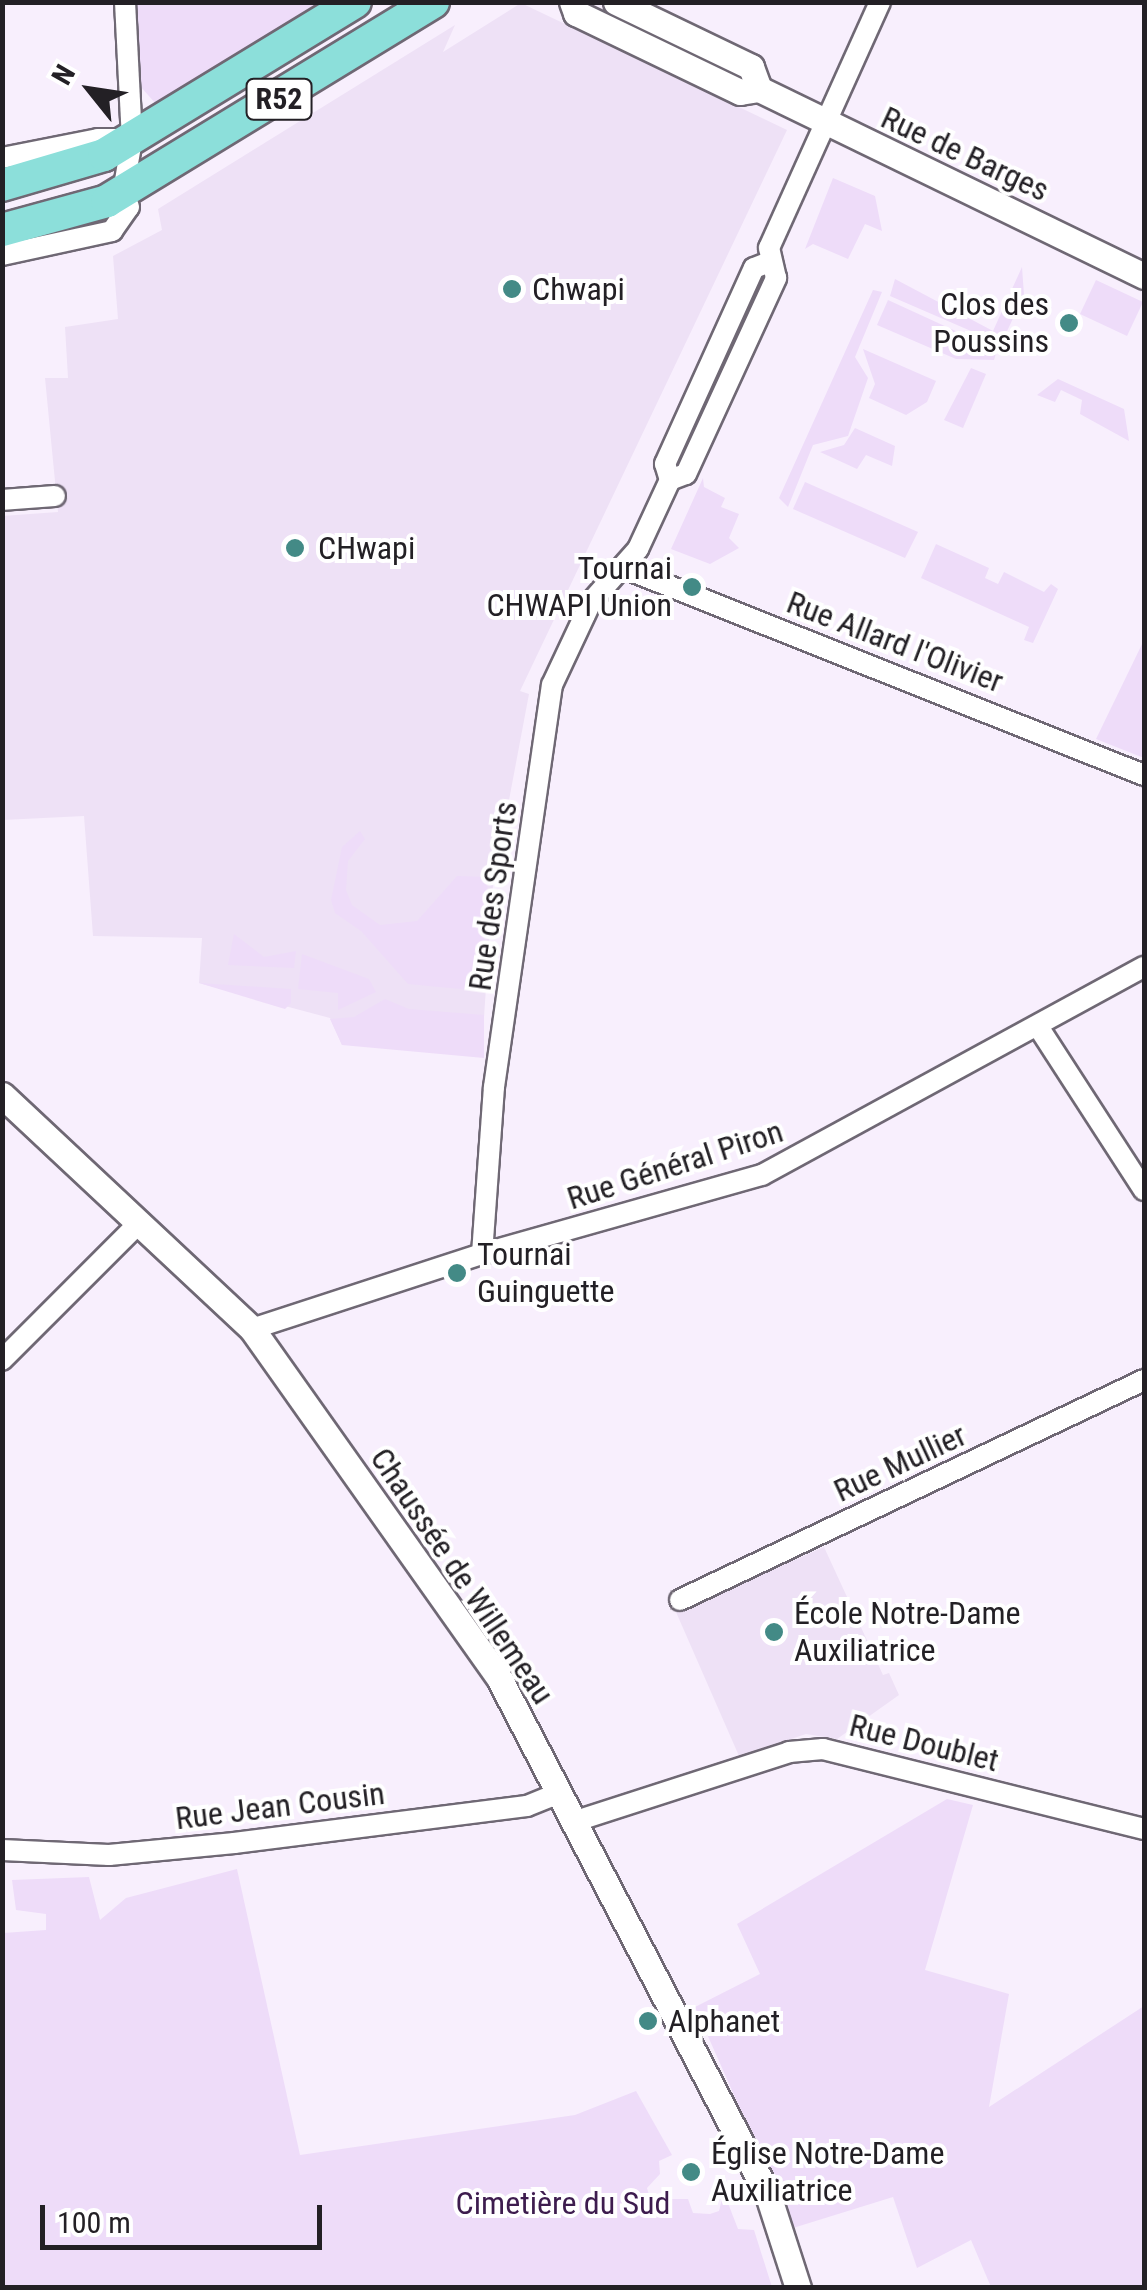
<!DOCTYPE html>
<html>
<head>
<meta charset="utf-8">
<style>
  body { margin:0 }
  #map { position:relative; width:1147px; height:2290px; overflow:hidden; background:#f8effd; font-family:"Roboto Condensed",sans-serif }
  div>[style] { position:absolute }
  .built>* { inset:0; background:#eee1f6 }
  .green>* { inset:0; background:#eedcf9 }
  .roads { filter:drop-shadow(2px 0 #6f6874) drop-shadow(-2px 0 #6f6874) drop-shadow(0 2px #6f6874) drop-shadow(0 -2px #6f6874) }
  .minor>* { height:20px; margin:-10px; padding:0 10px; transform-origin:10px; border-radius:10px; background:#fff }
  .tertiary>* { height:25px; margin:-12.5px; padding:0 12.5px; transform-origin:12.5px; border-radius:12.5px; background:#fff }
  .primary>* { height:32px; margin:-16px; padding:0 16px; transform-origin:16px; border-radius:16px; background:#8cdfda }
  .dots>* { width:28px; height:28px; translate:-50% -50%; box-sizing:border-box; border:5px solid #fff; border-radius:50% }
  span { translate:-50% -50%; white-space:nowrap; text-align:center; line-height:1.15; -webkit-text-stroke:8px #fff; paint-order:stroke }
  .shield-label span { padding:2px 8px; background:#fff; border:2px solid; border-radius:8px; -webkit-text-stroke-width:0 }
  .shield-label { font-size:30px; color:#232025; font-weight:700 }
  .street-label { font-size:32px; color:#232025 }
  .poi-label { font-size:32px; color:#232025 }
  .left { translate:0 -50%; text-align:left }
  .right { translate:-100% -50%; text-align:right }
  .park-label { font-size:32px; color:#3d1c4e }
  .frame { position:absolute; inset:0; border:5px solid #232025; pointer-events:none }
  .north { position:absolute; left:40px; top:40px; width:100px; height:100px; -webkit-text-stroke:8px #fff; paint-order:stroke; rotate:300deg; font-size:28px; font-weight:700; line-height:40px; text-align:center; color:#232025 }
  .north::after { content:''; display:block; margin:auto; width:35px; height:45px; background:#232025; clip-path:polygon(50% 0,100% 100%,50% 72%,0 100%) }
  .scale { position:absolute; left:40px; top:2205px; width:282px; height:45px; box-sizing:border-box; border:5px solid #232025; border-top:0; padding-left:12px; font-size:30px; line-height:35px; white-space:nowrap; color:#232025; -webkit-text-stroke:8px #fff; paint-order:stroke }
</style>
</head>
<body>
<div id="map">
  <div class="built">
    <div style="clip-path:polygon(521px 3px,787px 130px,520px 691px,529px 694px,493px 885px,484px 1017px,342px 1045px,330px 1018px,199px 983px,202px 938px,93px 936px,84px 816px,3px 820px,2px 516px,58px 512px,45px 378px,68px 378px,65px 327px,118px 319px,113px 256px,162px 230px,158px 209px,455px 25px,443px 52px)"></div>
    <div style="clip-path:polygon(824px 1547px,883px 1675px,889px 1673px,899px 1695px,837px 1739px,806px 1734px,739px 1756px,676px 1612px)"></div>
  </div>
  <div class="green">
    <div style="clip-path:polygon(137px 3px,340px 3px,171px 106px,156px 104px,140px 86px)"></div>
    <div style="clip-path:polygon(833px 178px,875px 196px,882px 231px,865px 224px,848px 259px,813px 244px,805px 249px)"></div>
    <div style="clip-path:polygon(1022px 267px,1024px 295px,1001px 344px,890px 296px,895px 279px,993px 331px)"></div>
    <div style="clip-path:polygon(1096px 280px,1143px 302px,1127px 336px,1080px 314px)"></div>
    <div style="clip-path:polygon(873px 290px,882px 292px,855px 357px,868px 378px,848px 436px,813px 445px,788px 507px,779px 498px)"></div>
    <div style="clip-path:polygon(888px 300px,997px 350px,994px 360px,956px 359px,877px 325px)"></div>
    <div style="clip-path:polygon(863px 349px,936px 381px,927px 402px,906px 415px,869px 398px,875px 384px)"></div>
    <div style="clip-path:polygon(971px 368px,986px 374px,963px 428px,944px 420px)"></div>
    <div style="clip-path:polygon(1058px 379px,1124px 409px,1129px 441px,1080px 414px,1082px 400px,1061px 390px,1055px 402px,1037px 395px)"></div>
    <div style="clip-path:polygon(855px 428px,895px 446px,892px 466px,866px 455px,857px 469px,820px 452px,844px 445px)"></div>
    <div style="clip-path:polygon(703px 478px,704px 487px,725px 498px,721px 507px,739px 514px,729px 538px,739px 548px,710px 564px,671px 549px)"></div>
    <div style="clip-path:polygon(805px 482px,918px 532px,905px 558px,793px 509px)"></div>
    <div style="clip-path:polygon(936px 544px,989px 568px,985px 578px,998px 584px,1004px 572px,1044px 592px,1051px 584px,1058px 589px,1033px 643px,1024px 640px,1029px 627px,921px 578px)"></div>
    <div style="clip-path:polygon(1144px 640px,1144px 758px,1096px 739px)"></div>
    <div style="clip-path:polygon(360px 831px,365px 839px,348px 861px,346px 890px,352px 905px,380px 925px,417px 921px,457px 876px,488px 877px,481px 991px,408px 984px,361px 931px,335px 913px,331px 900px,342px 847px)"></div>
    <div style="clip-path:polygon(234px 934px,264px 957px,296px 951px,294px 968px,228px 965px)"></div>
    <div style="clip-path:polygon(302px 954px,369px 979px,376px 992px,338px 1010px,338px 993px,298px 989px)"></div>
    <div style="clip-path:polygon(199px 983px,291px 989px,291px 1003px,285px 1009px)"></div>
    <div style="clip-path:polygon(385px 999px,409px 1009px,484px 1015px,484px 1058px,342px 1045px,330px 1019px,354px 1017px)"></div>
    <div style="clip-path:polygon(947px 1799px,973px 1805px,925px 1970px,1009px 1994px,989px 2107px,1144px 2006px,1144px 2287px,991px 2287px,971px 2240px,917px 2268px,893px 2197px,793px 2228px,695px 2007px,760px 1974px,737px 1924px)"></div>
    <div style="clip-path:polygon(237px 1869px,300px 2155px,575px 2115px,636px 2091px,672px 2155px,659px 2161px,660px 2174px,647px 2188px,650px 2199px,688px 2199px,693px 2213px,710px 2214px,719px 2211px,723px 2195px,730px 2190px,726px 2198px,738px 2229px,754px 2230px,772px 2287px,3px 2287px,3px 1933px,46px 1930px,46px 1914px,16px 1910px,12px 1880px,89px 1877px,100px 1920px,126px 1898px)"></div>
  </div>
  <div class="roads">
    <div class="minor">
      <div style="left:2px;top:158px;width:98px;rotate:-11.2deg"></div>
      <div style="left:98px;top:139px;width:27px"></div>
      <div style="left:2px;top:255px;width:113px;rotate:-12.3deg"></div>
      <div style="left:112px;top:231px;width:29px;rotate:-55deg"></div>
      <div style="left:129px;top:207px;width:16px;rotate:-112deg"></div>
      <div style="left:123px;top:192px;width:53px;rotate:-80.2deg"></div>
      <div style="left:132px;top:140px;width:138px;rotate:-92.9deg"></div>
      <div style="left:670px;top:480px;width:17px;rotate:-21deg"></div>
      <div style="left:686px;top:474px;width:216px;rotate:-65.3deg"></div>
      <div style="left:776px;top:278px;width:31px;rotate:-103deg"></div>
      <div style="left:769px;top:248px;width:270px;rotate:-65.7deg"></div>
      <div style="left:2px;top:500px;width:53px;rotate:-4.3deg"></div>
      <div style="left:624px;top:568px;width:560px;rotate:21.71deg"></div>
      <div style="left:1039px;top:1028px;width:193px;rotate:57.1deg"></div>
      <div style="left:482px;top:1254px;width:167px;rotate:-85.9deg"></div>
      <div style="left:494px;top:1087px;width:406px;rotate:-81.8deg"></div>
      <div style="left:552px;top:685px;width:92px;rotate:-64.8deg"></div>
      <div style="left:591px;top:602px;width:71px;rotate:-48.4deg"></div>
      <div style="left:638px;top:549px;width:76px;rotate:-65.1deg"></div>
      <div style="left:670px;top:480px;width:17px;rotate:-107deg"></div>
      <div style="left:665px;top:464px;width:215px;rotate:-65.6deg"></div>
      <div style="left:754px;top:268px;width:17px;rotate:-21deg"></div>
      <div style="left:252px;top:1329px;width:242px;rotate:-18.1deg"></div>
      <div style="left:482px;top:1254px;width:291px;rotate:-15.8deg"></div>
      <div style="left:762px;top:1175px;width:435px;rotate:-28.6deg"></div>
      <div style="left:2px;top:1360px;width:190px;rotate:-45deg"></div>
      <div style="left:680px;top:1600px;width:514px;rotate:-25.37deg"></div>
      <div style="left:576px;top:1821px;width:224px;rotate:-17.9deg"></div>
      <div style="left:789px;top:1752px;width:34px;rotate:-5deg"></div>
      <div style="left:823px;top:1749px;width:331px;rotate:14deg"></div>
      <div style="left:2px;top:1850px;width:107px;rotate:2.7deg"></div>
      <div style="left:109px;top:1855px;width:126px;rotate:-5.5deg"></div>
      <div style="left:234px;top:1843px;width:295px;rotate:-7.2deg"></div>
      <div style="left:527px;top:1806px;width:37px;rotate:-22deg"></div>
    </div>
    <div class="tertiary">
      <div style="left:572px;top:2px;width:12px;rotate:70deg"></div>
      <div style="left:576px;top:13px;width:182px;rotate:25.7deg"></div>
      <div style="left:740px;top:92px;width:19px;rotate:-9deg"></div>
      <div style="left:759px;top:89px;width:428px;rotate:25.9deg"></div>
      <div style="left:616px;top:2px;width:150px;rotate:25.7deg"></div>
      <div style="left:751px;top:67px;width:23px;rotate:70deg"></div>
      <div style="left:2px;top:1095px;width:342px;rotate:43.1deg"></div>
      <div style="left:252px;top:1329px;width:425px;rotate:54.7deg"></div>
      <div style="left:498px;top:1676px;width:585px;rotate:62.52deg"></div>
      <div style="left:768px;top:2195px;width:98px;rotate:72.1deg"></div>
    </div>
    <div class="primary">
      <div style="left:2px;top:185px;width:106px;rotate:-16.4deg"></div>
      <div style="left:104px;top:155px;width:294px;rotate:-31.4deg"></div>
      <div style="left:2px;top:230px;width:109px;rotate:-15.4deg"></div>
      <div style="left:107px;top:201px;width:382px;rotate:-31.4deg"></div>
    </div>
  </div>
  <div class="dots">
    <div style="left:512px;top:289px;background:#438a86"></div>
    <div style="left:1069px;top:323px;background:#438a86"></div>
    <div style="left:295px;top:548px;background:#438a86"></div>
    <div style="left:692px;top:587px;background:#438a86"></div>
    <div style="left:457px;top:1273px;background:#438a86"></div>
    <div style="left:774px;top:1632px;background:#438a86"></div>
    <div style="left:648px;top:2021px;background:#438a86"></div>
    <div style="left:691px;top:2172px;background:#438a86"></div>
  </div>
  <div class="shield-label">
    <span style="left:279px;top:99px">R52</span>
  </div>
  <div class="street-label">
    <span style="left:965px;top:154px;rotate:25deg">Rue de Barges</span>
    <span style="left:895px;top:642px;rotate:21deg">Rue Allard l'Olivier</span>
    <span style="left:493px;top:896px;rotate:-82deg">Rue des Sports</span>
    <span style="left:675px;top:1165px;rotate:-18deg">Rue Général Piron</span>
    <span style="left:900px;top:1463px;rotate:-25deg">Rue Mullier</span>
    <span style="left:462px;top:1576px;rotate:56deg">Chaussée de Willemeau</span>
    <span style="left:924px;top:1743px;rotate:14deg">Rue Doublet</span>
    <span style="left:280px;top:1806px;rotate:-7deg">Rue Jean Cousin</span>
  </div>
  <div class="poi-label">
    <span class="left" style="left:532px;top:289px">Chwapi</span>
    <span class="right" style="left:1049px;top:323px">Clos des<br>Poussins</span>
    <span class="left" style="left:318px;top:548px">CHwapi</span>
    <span class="right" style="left:672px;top:587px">Tournai<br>CHWAPI Union</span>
    <span class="left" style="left:477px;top:1273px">Tournai<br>Guinguette</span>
    <span class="left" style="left:794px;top:1632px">École Notre-Dame<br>Auxiliatrice</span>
    <span class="left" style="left:668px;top:2021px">Alphanet</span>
    <span class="left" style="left:711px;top:2172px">Église Notre-Dame<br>Auxiliatrice</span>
  </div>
  <div class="park-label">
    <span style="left:563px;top:2203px">Cimetière du Sud</span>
  </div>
  <div class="frame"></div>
  <div class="north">N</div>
  <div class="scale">100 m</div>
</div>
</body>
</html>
